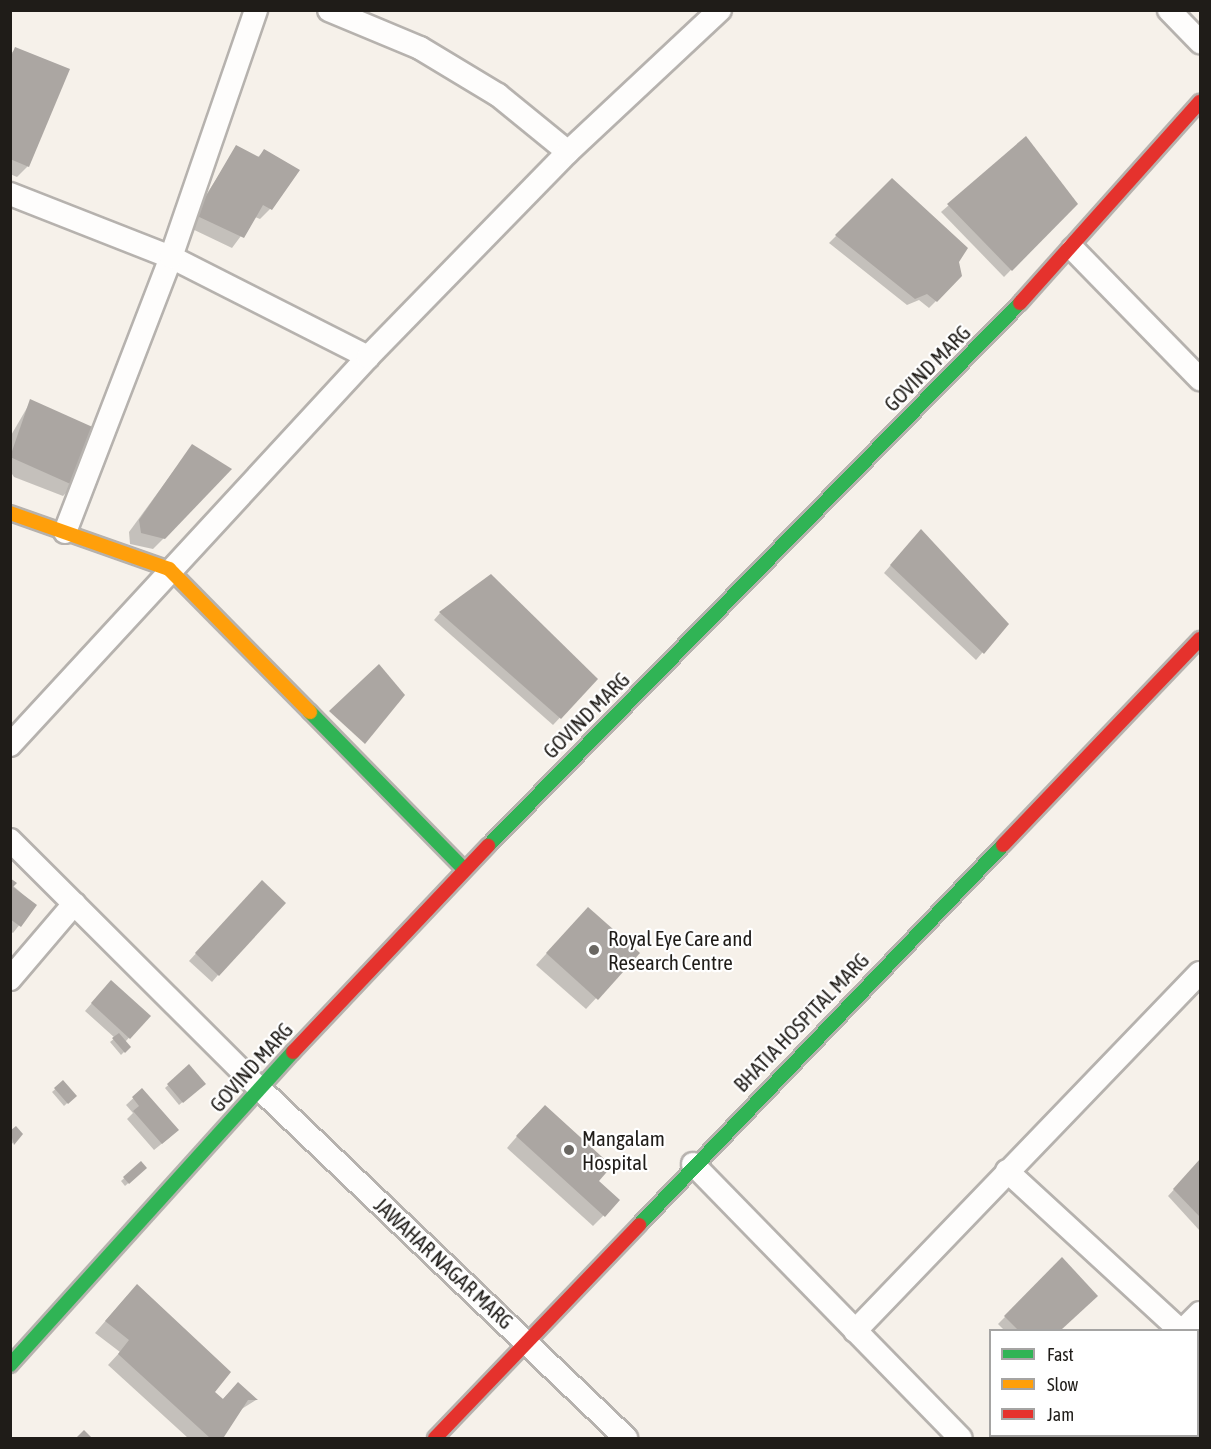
<!DOCTYPE html>
<style>
body{margin:0}
#map{position:relative;width:1211px;height:1449px;overflow:hidden;background:#f6f1ea;font-family:"Asap Condensed",sans-serif}
div>[style]{position:absolute}
.shadow>*{inset:0;background:#0003}
.building>*{inset:0;background:#aba6a2}
.roads{filter:drop-shadow(2px 0 #b6b2ae) drop-shadow(-2px 0 #b6b2ae) drop-shadow(0 2px #b6b2ae) drop-shadow(0 -2px #b6b2ae)}
.street>*{height:22px;margin:-11px;padding:0 11px;transform-origin:11px;border-radius:11px;background:#fefdfc}
.fast>*{height:14px;margin:-7px;padding:0 7px;transform-origin:7px;border-radius:7px;background:#30b455}
.slow>*{height:14px;margin:-7px;padding:0 7px;transform-origin:7px;border-radius:7px;background:#ff9f0a}
.jam>*{height:14px;margin:-7px;padding:0 7px;transform-origin:7px;border-radius:7px;background:#e5322d}
.dots>*{width:16px;height:16px;translate:-50% -50%;box-sizing:border-box;border:3px solid #fff;border-radius:50%}
span{translate:-50% -50%;white-space:nowrap;text-align:center;line-height:1.15;-webkit-text-stroke:4.5px #fff;paint-order:stroke}
.street-label{font-size:21px;color:#1f1c18}
.poi-label{font-size:21px;color:#1f1c18}
.left{translate:0 -50%;text-align:left}
.frame{position:absolute;inset:0;border:12px solid #1f1c18;pointer-events:none}
.legend{position:absolute;left:989px;top:1329px;width:210px;height:108px;box-sizing:border-box;background:#fff;border:2px solid #a5a4a3;margin:0;padding:8px 10px;list-style:none;font-size:18px;color:#1f1c18}
.legend li{display:flex;align-items:center;gap:12px;height:30px}
.legend b{width:30px;border:2px solid #a5a4a3}
</style>
<div id="map">
<div class="shadow">
<div style="clip-path:polygon(16px 49px,28px 166px,17px 177px,10px 174px,10px 54px)"></div>
<div style="clip-path:polygon(1025px 138px,1076px 204px,1004px 277px,941px 212px)"></div>
<div style="clip-path:polygon(237px 147px,257px 158px,264px 151px,270px 209px,260px 219px,255px 217px,232px 248px,186px 226px)"></div>
<div style="clip-path:polygon(892px 180px,961px 276px,929px 308px,919px 300px,907px 305px,829px 243px)"></div>
<div style="clip-path:polygon(31px 401px,74px 485px,63px 496px,14px 477px,10px 471px,10px 437px)"></div>
<div style="clip-path:polygon(192px 446px,164px 538px,153px 549px,130px 544px,129px 532px)"></div>
<div style="clip-path:polygon(914px 538px,1007px 624px,976px 660px,884px 573px)"></div>
<div style="clip-path:polygon(440px 613px,596px 679px,553px 725px,434px 620px)"></div>
<div style="clip-path:polygon(10px 883px,35px 905px,13px 933px,10px 931px)"></div>
<div style="clip-path:polygon(255px 889px,218px 975px,212px 982px,189px 961px)"></div>
<div style="clip-path:polygon(578px 919px,638px 953px,586px 1009px,536px 965px)"></div>
<div style="clip-path:polygon(104px 989px,149px 1016px,125px 1042px,129px 1047px,121px 1055px,110px 1042px,115px 1038px,85px 1011px)"></div>
<div style="clip-path:polygon(189px 1067px,204px 1084px,179px 1105px,165px 1088px)"></div>
<div style="clip-path:polygon(62px 1083px,75px 1096px,64px 1106px,52px 1092px)"></div>
<div style="clip-path:polygon(142px 1090px,170px 1137px,154px 1150px,127px 1119px,133px 1113px,126px 1105px)"></div>
<div style="clip-path:polygon(534px 1117px,618px 1201px,593px 1226px,507px 1148px)"></div>
<div style="clip-path:polygon(16px 1128px,21px 1134px,10px 1146px,10px 1133px)"></div>
<div style="clip-path:polygon(1200px 1161px,1200px 1231px,1168px 1196px)"></div>
<div style="clip-path:polygon(141px 1163px,145px 1168px,125px 1186px,121px 1181px)"></div>
<div style="clip-path:polygon(1062px 1259px,1096px 1296px,1060px 1330px,1004px 1330px,998px 1324px)"></div>
<div style="clip-path:polygon(127px 1296px,222px 1400px,238px 1384px,256px 1400px,240px 1410px,220px 1438px,188px 1438px,108px 1365px,120px 1352px,95px 1333px)"></div>
<div style="clip-path:polygon(1198px 1385px,1200px 1389px,1198px 1427px)"></div>
<div style="clip-path:polygon(1136px 1436px,1189px 1436px,1186px 1438px)"></div>
</div>
<div class="building">
<div style="clip-path:polygon(15px 47px,70px 69px,29px 167px,10px 159px,10px 59px)"></div>
<div style="clip-path:polygon(1026px 136px,1078px 204px,1012px 271px,947px 204px)"></div>
<div style="clip-path:polygon(236px 145px,259px 157px,264px 149px,300px 170px,272px 210px,263px 205px,244px 238px,195px 215px)"></div>
<div style="clip-path:polygon(892px 178px,968px 248px,959px 262px,962px 276px,937px 302px,927px 294px,915px 299px,835px 235px)"></div>
<div style="clip-path:polygon(30px 399px,97px 429px,75px 486px,10px 457px)"></div>
<div style="clip-path:polygon(192px 444px,232px 469px,165px 539px,141px 533px,139px 520px)"></div>
<div style="clip-path:polygon(921px 529px,1009px 624px,984px 654px,890px 565px)"></div>
<div style="clip-path:polygon(491px 574px,598px 679px,561px 719px,439px 612px)"></div>
<div style="clip-path:polygon(379px 664px,405px 695px,365px 744px,329px 711px)"></div>
<div style="clip-path:polygon(10px 878px,17px 883px,13px 887px,37px 905px,21px 927px,10px 919px)"></div>
<div style="clip-path:polygon(262px 880px,286px 903px,219px 976px,195px 953px)"></div>
<div style="clip-path:polygon(588px 907px,640px 953px,598px 1000px,546px 953px)"></div>
<div style="clip-path:polygon(111px 980px,151px 1016px,130px 1039px,91px 1003px)"></div>
<div style="clip-path:polygon(119px 1033px,131px 1047px,125px 1053px,112px 1038px)"></div>
<div style="clip-path:polygon(189px 1064px,206px 1084px,183px 1103px,167px 1084px)"></div>
<div style="clip-path:polygon(63px 1080px,77px 1096px,68px 1104px,54px 1088px)"></div>
<div style="clip-path:polygon(142px 1088px,179px 1130px,162px 1144px,133px 1111px,139px 1106px,132px 1097px)"></div>
<div style="clip-path:polygon(545px 1105px,612px 1166px,599px 1181px,620px 1200px,605px 1217px,516px 1136px)"></div>
<div style="clip-path:polygon(16px 1126px,23px 1134px,14px 1145px,10px 1131px)"></div>
<div style="clip-path:polygon(1200px 1159px,1200px 1217px,1173px 1189px)"></div>
<div style="clip-path:polygon(141px 1161px,147px 1168px,129px 1184px,123px 1177px)"></div>
<div style="clip-path:polygon(1062px 1257px,1098px 1296px,1061px 1330px,1018px 1330px,1004px 1316px)"></div>
<div style="clip-path:polygon(137px 1284px,231px 1372px,215px 1392px,223px 1399px,238px 1382px,258px 1400px,248px 1400px,224px 1437px,210px 1438px,118px 1354px,129px 1340px,105px 1321px)"></div>
<div style="clip-path:polygon(1198px 1382px,1200px 1386px,1198px 1429px)"></div>
<div style="clip-path:polygon(84px 1430px,92px 1438px,76px 1438px)"></div>
<div style="clip-path:polygon(1148px 1436px,1191px 1436px,1188px 1438px)"></div>
</div>
<div class="roads">
<div class="street">
<div style="left:329px;top:10px;width:99px;rotate:22.7deg"></div>
<div style="left:420px;top:48px;width:91px;rotate:31.1deg"></div>
<div style="left:498px;top:95px;width:90px;rotate:39.2deg"></div>
<div style="left:1169px;top:10px;width:45px;rotate:45.9deg"></div>
<div style="left:10px;top:194px;width:173px;rotate:21.4deg"></div>
<div style="left:171px;top:257px;width:221px;rotate:26.9deg"></div>
<div style="left:1073px;top:249px;width:182px;rotate:45.7deg"></div>
<div style="left:65px;top:532px;width:295px;rotate:-68.9deg"></div>
<div style="left:171px;top:257px;width:261px;rotate:-71deg"></div>
<div style="left:10px;top:745px;width:528px;rotate:-47.3deg"></div>
<div style="left:368px;top:357px;width:286px;rotate:-45.7deg"></div>
<div style="left:568px;top:152px;width:208px;rotate:-43.1deg"></div>
<div style="left:10px;top:840px;width:353px;rotate:44.9deg"></div>
<div style="left:260px;top:1089px;width:506px;rotate:43.64deg"></div>
<div style="left:10px;top:979px;width:99px;rotate:-49.5deg"></div>
<div style="left:693px;top:1164px;width:383px;rotate:45.7deg"></div>
<div style="left:1007px;top:1171px;width:235px;rotate:42.6deg"></div>
<div style="left:1183px;top:1330px;width:24px;rotate:-45deg"></div>
<div style="left:855px;top:1331px;width:497px;rotate:-46.1deg"></div>
<div style="left:1198px;top:1348px;width:4px;rotate:56deg"></div>
</div>
<div class="fast">
<div style="left:310px;top:712px;width:220px;rotate:45.6deg"></div>
<div style="left:488px;top:846px;width:760px;rotate:-45.59deg"></div>
<div style="left:639px;top:1225px;width:526px;rotate:-46.23deg"></div>
<div style="left:10px;top:1365px;width:422px;rotate:-47.9deg"></div>
</div>
<div class="slow">
<div style="left:10px;top:513px;width:169px;rotate:19.4deg"></div>
<div style="left:169px;top:569px;width:201px;rotate:45.4deg"></div>
</div>
<div class="jam">
<div style="left:1020px;top:303px;width:270px;rotate:-48.2deg"></div>
<div style="left:1003px;top:845px;width:285px;rotate:-46.3deg"></div>
<div style="left:293px;top:1052px;width:284px;rotate:-46.6deg"></div>
<div style="left:435px;top:1438px;width:295px;rotate:-46.2deg"></div>
</div>
</div>
<div class="dots">
<div style="left:594px;top:950px;background:#6a6762"></div>
<div style="left:569px;top:1150px;background:#6a6762"></div>
</div>
<div class="street-label">
<span style="left:927px;top:368px;rotate:-45deg">GOVIND MARG</span>
<span style="left:586px;top:715px;rotate:-45deg">GOVIND MARG</span>
<span style="left:801px;top:1022px;rotate:-46deg">BHATIA HOSPITAL MARG</span>
<span style="left:251px;top:1067px;rotate:-48deg">GOVIND MARG</span>
<span style="left:444px;top:1263px;rotate:43deg">JAWAHAR NAGAR MARG</span>
</div>
<div class="poi-label">
<span class="left" style="left:608px;top:950px">Royal Eye Care and<br>Research Centre</span>
<span class="left" style="left:582px;top:1150px">Mangalam<br>Hospital</span>
</div>
<div class="frame"></div>
<ul class="legend">
<li><b style="height:8px;background:#30b455"></b>Fast</li>
<li><b style="height:8px;background:#ff9f0a"></b>Slow</li>
<li><b style="height:8px;background:#e5322d"></b>Jam</li>
</ul>
</div>
